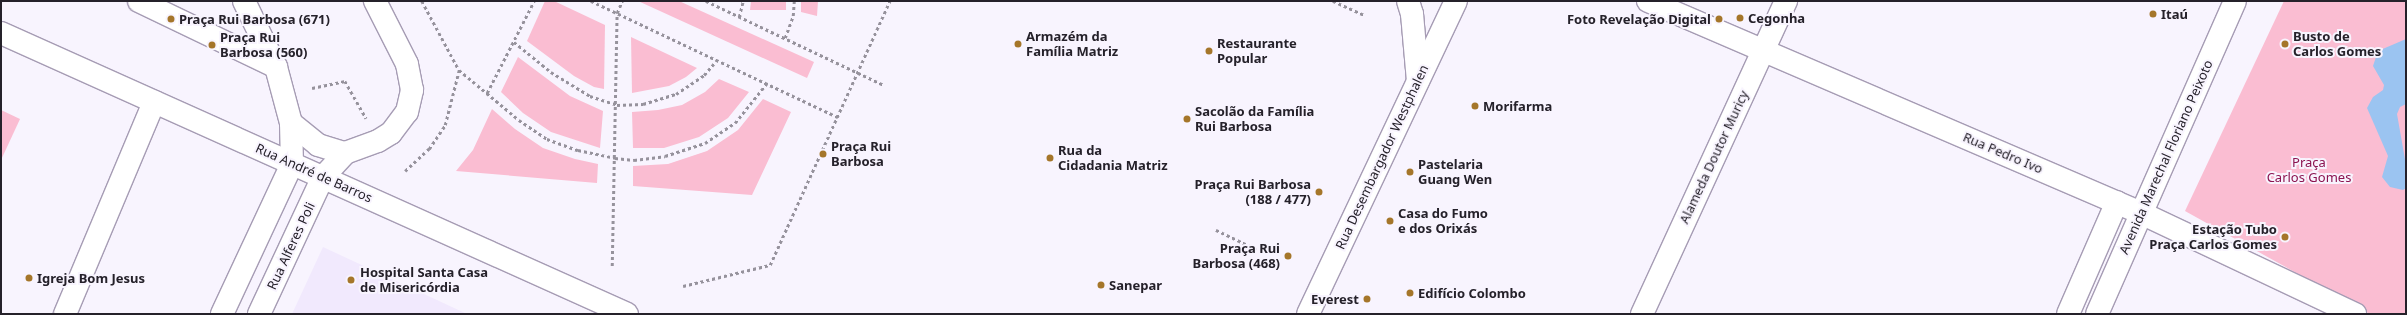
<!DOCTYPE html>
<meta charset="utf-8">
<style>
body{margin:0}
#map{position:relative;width:2407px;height:315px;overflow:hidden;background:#f8f4fe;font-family:"Noto Sans",sans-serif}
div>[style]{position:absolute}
.built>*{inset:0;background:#f1e9fd}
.green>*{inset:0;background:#fabdd2}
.water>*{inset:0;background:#9bc4f1}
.path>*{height:2.5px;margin-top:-1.25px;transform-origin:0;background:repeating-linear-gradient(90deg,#96929c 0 3px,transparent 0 6px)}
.roads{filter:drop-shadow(1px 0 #a69cb4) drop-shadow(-1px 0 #a69cb4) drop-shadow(0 1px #a69cb4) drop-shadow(0 -1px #a69cb4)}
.minor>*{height:22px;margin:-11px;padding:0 11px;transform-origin:11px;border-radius:11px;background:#fff}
.major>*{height:22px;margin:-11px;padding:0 11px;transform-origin:11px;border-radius:11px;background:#fff}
.dots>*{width:11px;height:11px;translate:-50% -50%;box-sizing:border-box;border:2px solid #f8f4fe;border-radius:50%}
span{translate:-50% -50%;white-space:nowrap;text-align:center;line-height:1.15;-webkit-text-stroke:4px #f8f4fe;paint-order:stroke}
.poi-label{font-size:13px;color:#25212a;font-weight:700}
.left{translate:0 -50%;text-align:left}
.right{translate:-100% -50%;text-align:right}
.street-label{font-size:13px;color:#25212a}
.park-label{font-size:13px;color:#8b1350}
.frame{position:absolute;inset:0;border:2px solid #25212a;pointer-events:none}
</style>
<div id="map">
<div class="built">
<div style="clip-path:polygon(323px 247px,467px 314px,292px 314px)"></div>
</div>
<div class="green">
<div style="clip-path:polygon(545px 1px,554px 1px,605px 25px,604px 89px,594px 87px,574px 76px,527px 41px)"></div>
<div style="clip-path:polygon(638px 1px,679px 1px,814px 62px,807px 78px)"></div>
<div style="clip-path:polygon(751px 1px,786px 1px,786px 10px,750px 10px)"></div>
<div style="clip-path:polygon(801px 1px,818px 1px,817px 16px,801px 12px)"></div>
<div style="clip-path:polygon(2284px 1px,2406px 1px,2406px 314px,2370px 314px,2185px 211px)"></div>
<div style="clip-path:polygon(631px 37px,697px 68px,686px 77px,669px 86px,632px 93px)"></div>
<div style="clip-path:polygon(518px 57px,570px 96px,603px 111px,600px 148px,551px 132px,523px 113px,501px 92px)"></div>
<div style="clip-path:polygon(719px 79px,749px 92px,728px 118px,699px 137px,664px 148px,633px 148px,632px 112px,658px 110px,682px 105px,705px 92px)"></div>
<div style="clip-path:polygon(763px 99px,791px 112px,752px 195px,633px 186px,633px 166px,668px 164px,707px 151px,738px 130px)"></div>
<div style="clip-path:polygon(492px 109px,515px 129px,543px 148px,575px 159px,598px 164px,597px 183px,456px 171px,473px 150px)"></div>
<div style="clip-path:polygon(1px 110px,20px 119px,1px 160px)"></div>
</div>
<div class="water">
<div style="clip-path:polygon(2406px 39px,2406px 104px,2400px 107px,2397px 114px,2406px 165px,2406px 188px,2403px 190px,2390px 187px,2382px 177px,2388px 156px,2367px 108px,2373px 97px,2383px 90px,2384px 85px,2373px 66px,2378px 51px)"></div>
</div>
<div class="path">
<div style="left:422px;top:1px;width:78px;rotate:61.8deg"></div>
<div style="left:459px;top:70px;width:78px;rotate:39.8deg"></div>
<div style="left:519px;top:120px;width:34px;rotate:34deg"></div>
<div style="left:547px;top:139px;width:33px;rotate:20deg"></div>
<div style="left:578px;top:150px;width:38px;rotate:12deg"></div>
<div style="left:615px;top:158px;width:19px;rotate:6deg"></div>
<div style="left:634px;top:160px;width:31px;rotate:-7deg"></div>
<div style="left:665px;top:156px;width:42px;rotate:-18deg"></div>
<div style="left:705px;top:143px;width:36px;rotate:-34deg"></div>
<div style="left:735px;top:123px;width:51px;rotate:-51.3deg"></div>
<div style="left:591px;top:1px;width:273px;rotate:25.2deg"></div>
<div style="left:706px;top:1px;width:197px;rotate:25.3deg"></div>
<div style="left:1333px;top:1px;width:34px;rotate:24deg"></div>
<div style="left:739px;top:17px;width:16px;rotate:-76deg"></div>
<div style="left:785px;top:38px;width:23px;rotate:-70deg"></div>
<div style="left:793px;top:16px;width:15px;rotate:-86deg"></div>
<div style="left:514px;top:42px;width:48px;rotate:39deg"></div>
<div style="left:551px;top:72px;width:46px;rotate:31.6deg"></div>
<div style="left:590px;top:96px;width:28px;rotate:18deg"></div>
<div style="left:617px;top:105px;width:26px;rotate:-2deg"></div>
<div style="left:643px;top:104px;width:34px;rotate:-17deg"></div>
<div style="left:676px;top:94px;width:34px;rotate:-34deg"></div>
<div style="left:704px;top:75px;width:20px;rotate:-49deg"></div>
<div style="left:312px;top:88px;width:34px;rotate:-12deg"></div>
<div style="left:345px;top:81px;width:43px;rotate:60.4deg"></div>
<div style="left:487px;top:93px;width:103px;rotate:-62.9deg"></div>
<div style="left:405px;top:171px;width:33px;rotate:-43deg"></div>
<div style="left:429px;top:149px;width:29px;rotate:-56deg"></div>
<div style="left:445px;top:125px;width:57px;rotate:-75.7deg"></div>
<div style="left:1216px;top:230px;width:47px;rotate:25.5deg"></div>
<div style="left:612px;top:266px;width:253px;rotate:-88.9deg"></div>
<div style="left:617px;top:13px;width:13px;rotate:-67deg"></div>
<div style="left:683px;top:286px;width:89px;rotate:-13.6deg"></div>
<div style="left:770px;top:265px;width:290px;rotate:-65.6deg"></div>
</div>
<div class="roads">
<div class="minor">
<div style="left:139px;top:1px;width:152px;rotate:25.7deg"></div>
<div style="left:1408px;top:1px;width:14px;rotate:73deg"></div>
<div style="left:1412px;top:14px;width:67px;rotate:84.9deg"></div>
<div style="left:1648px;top:1px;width:537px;rotate:23.27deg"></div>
<div style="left:2141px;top:213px;width:237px;rotate:25.3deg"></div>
<div style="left:291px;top:123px;width:35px;rotate:39deg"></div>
<div style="left:318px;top:145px;width:28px;rotate:17deg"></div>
<div style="left:65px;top:314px;width:230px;rotate:-67.2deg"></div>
<div style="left:222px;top:314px;width:166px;rotate:-65deg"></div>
<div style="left:292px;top:164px;width:41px;rotate:-91.4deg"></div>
<div style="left:291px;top:123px;width:58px;rotate:-105deg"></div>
<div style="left:276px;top:67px;width:73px;rotate:-115.9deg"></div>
<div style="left:259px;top:314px;width:151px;rotate:-65deg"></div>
<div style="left:323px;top:177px;width:33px;rotate:-47deg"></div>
<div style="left:345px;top:153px;width:35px;rotate:-20deg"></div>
<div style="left:378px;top:141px;width:15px;rotate:-32deg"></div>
<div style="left:391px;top:133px;width:26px;rotate:-53deg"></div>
<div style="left:407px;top:112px;width:23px;rotate:-77deg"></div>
<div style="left:412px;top:90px;width:26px;rotate:-101deg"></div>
<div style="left:407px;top:64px;width:71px;rotate:-116.9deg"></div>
<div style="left:1308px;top:314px;width:346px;rotate:-64.7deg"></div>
<div style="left:1642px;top:314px;width:345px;rotate:-65.3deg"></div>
<div style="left:2068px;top:314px;width:122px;rotate:-66.4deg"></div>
<div style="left:2097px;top:314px;width:342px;rotate:-66.2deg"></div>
</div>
<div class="major">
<div style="left:1px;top:33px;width:686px;rotate:24.17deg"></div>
</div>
</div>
<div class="dots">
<div style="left:2153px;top:14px;background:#a5762a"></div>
<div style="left:1740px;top:18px;background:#a5762a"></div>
<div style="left:171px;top:19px;background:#a5762a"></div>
<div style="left:1719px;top:19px;background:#a5762a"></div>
<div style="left:1018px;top:44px;background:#a5762a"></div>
<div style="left:2285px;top:44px;background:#a5762a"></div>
<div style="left:212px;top:45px;background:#a5762a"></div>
<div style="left:1209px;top:51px;background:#a5762a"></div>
<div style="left:1475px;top:106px;background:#a5762a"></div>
<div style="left:1187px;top:119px;background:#a5762a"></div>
<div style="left:823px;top:154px;background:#a5762a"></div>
<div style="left:1050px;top:158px;background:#a5762a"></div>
<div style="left:1410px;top:172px;background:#a5762a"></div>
<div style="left:1319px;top:192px;background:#a5762a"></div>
<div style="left:1390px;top:221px;background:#a5762a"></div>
<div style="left:2285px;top:237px;background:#a5762a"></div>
<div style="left:1288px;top:256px;background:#a5762a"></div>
<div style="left:29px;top:278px;background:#a5762a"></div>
<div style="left:351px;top:280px;background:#a5762a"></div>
<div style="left:1101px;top:285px;background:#a5762a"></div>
<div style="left:1410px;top:293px;background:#a5762a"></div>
<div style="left:1367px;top:299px;background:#a5762a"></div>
</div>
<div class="poi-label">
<span class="left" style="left:2161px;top:14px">Itaú</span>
<span class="left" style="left:1748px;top:18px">Cegonha</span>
<span class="left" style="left:179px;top:19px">Praça Rui Barbosa (671)</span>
<span class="right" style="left:1711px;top:19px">Foto Revelação Digital</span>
<span class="left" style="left:1026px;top:44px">Armazém da<br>Família Matriz</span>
<span class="left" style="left:2293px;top:44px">Busto de<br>Carlos Gomes</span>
<span class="left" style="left:220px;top:45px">Praça Rui<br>Barbosa (560)</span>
<span class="left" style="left:1217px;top:51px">Restaurante<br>Popular</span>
<span class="left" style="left:1483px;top:106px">Morifarma</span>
<span class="left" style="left:1195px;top:119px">Sacolão da Família<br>Rui Barbosa</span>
<span class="left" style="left:831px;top:154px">Praça Rui<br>Barbosa</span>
<span class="left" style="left:1058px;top:158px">Rua da<br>Cidadania Matriz</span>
<span class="left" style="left:1418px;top:172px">Pastelaria<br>Guang Wen</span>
<span class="right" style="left:1311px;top:192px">Praça Rui Barbosa<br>(188 / 477)</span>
<span class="left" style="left:1398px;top:221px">Casa do Fumo<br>e dos Orixás</span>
<span class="right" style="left:2277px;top:237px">Estação Tubo<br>Praça Carlos Gomes</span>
<span class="right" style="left:1280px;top:256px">Praça Rui<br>Barbosa (468)</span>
<span class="left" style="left:360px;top:280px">Hospital Santa Casa<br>de Misericórdia</span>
<span class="left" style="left:37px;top:278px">Igreja Bom Jesus</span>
<span class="left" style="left:1109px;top:285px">Sanepar</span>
<span class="left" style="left:1418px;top:293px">Edifício Colombo</span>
<span class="right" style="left:1359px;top:299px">Everest</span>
</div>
<div class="street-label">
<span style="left:2003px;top:153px;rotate:23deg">Rua Pedro Ivo</span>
<span style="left:1382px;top:157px;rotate:-65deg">Rua Desembargador Westphalen</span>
<span style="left:1714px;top:157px;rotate:-65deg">Alameda Doutor Muricy</span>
<span style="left:2166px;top:157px;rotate:-66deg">Avenida Marechal Floriano Peixoto</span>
<span style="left:314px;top:173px;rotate:24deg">Rua André de Barros</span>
<span style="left:291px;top:246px;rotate:-65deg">Rua Alferes Poli</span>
</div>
<div class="park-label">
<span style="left:2309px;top:170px">Praça<br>Carlos Gomes</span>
</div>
<div class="frame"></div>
</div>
